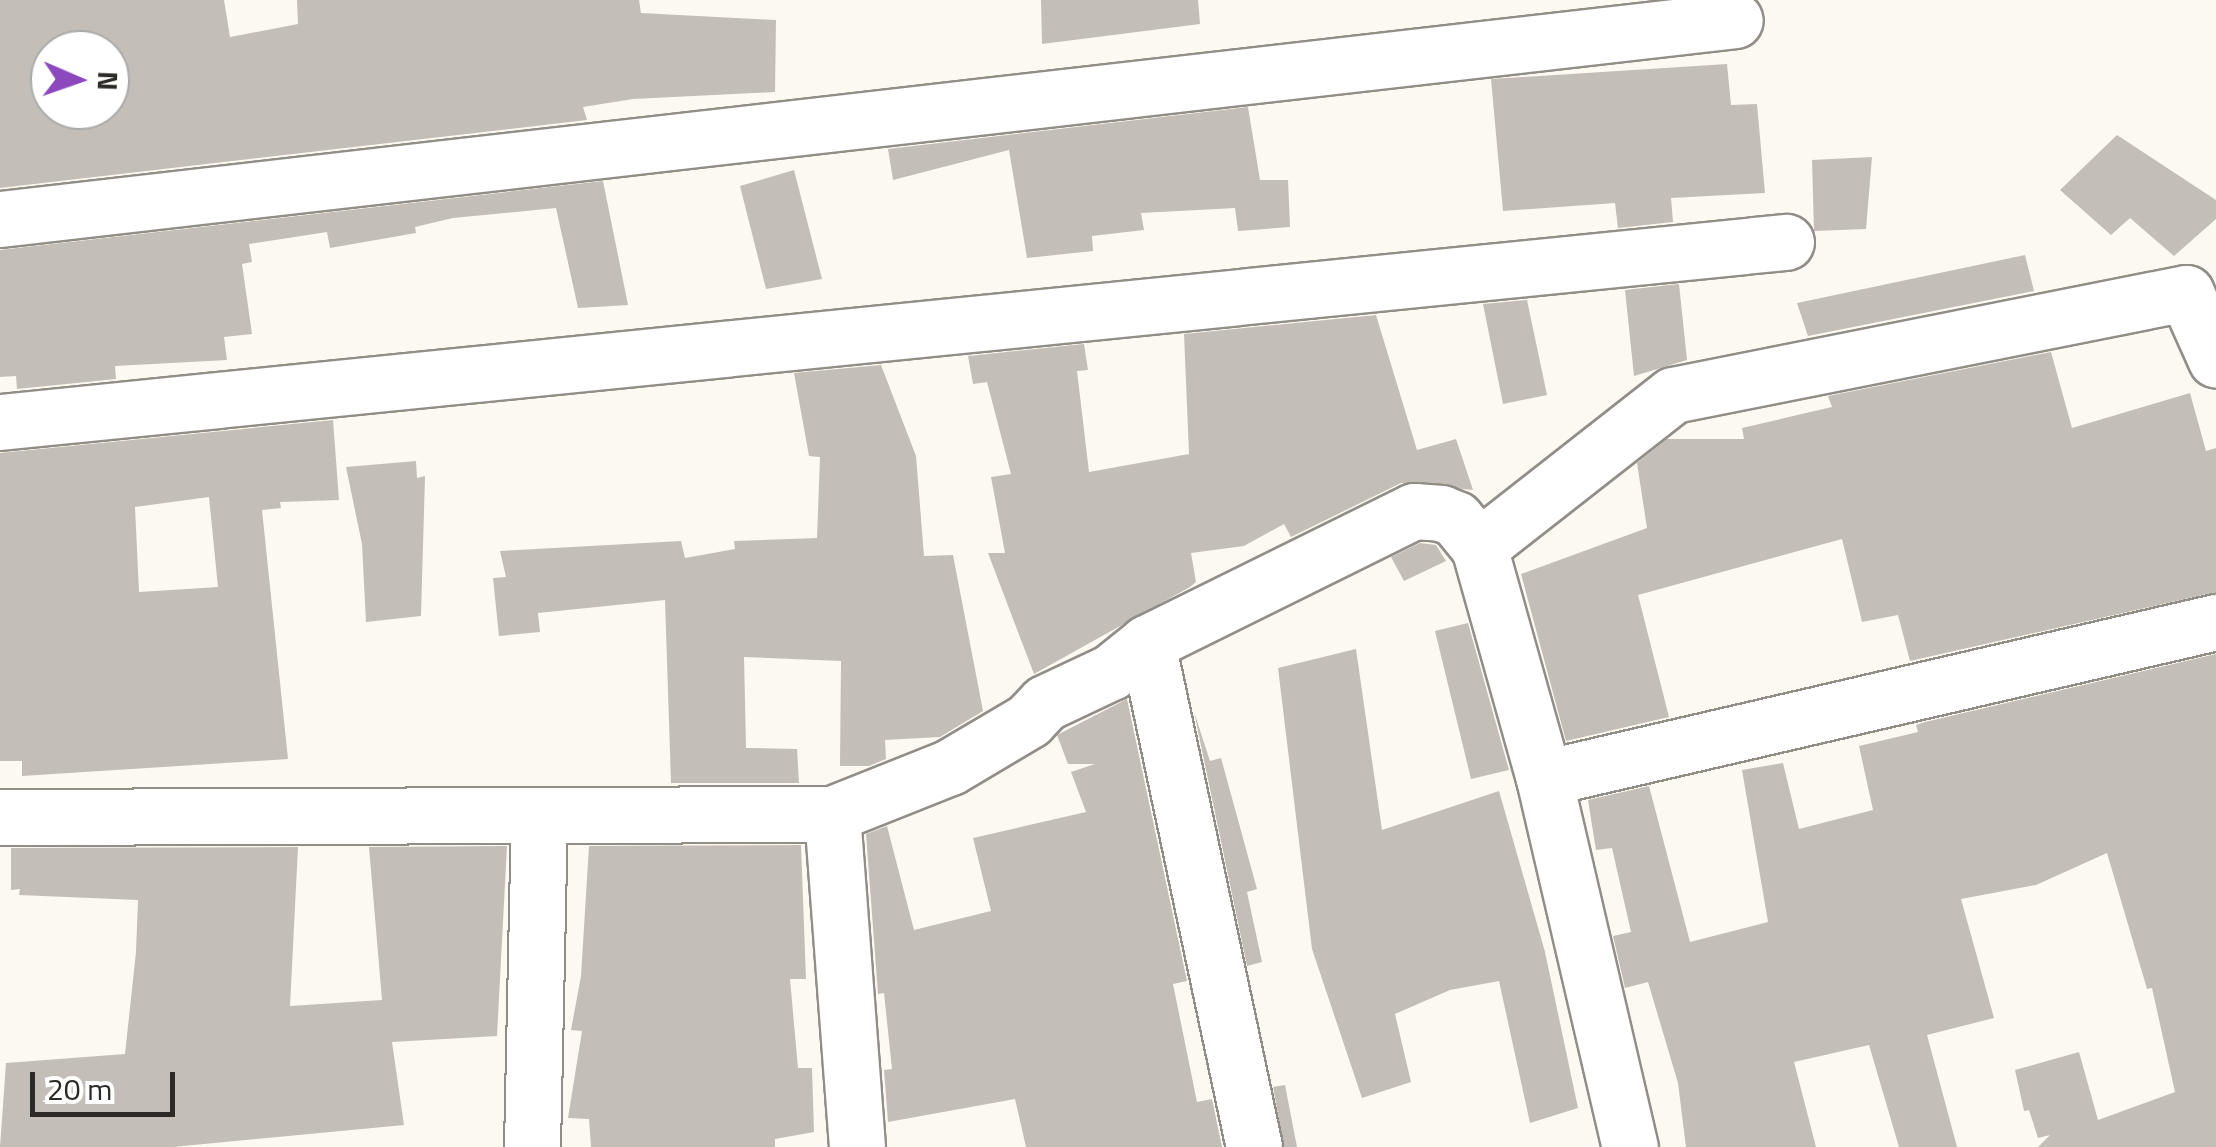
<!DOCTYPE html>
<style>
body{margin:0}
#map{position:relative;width:2216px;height:1147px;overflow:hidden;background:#fcf9f2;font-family:"Titillium Web",sans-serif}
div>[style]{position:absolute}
.building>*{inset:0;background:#c3beb8}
.roads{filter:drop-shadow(2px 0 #918e88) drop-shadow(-2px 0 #918e88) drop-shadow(0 2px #918e88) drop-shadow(0 -2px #918e88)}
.minor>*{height:55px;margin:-27.5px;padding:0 27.5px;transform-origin:27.5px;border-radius:27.5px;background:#fff}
span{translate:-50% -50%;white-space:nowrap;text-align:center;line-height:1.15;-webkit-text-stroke:9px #fff;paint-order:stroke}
.north{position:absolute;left:30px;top:30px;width:100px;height:100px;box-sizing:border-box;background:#fff;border:2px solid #aaaaa9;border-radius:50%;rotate:92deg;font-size:28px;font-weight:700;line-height:40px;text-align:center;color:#2b2a27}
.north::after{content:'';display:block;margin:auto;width:35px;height:45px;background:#8b49bd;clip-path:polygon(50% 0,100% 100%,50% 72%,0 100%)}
.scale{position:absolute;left:30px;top:1072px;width:145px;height:45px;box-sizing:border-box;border:5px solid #2b2a27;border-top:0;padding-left:12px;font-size:30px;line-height:35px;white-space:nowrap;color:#2b2a27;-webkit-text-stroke:8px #fff;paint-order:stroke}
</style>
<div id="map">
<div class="building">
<div style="clip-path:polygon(evenodd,0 0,224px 0,230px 37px,298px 24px,297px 0,639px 0,641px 13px,776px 20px,775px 92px,633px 99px,583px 107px,587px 120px,0 188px,0 0,50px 50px,110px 50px,110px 110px,50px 110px,50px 50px)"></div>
<div style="clip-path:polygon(1041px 0,1198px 0,1200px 24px,1042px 44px)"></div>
<div style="clip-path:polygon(1727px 64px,1731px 105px,1757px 104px,1765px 193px,1671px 198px,1673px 222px,1618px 228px,1615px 203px,1503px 211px,1491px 79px)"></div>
<div style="clip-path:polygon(1248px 107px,1260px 180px,1288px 180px,1290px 227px,1238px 231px,1235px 208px,1141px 213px,1144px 230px,1092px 236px,1093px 251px,1027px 258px,1009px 150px,893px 180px,888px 149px)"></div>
<div style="clip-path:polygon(2117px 135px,2216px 200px,2216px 219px,2174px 256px,2130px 218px,2111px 235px,2060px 190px)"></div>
<div style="clip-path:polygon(1872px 157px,1866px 229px,1814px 231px,1812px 160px)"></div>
<div style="clip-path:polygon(794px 170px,822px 279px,766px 289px,740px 186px)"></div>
<div style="clip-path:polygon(603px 181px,628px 305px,578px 308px,556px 208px,453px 218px,415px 227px,416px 233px,330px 248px,327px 232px,249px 244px,252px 262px,242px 264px,252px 334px,224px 337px,227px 360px,115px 366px,116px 379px,17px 389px,16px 376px,0 377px,0 250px)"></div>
<div style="clip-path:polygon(2025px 255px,2034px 291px,1808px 336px,1797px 303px)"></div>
<div style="clip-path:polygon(1679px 284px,1687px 360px,1634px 376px,1625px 290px)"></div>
<div style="clip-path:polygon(1527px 300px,1547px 395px,1503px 404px,1483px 304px)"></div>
<div style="clip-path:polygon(1376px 315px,1417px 450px,1456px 439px,1473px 490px,1401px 483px,1291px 537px,1284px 524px,1244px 546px,1191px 553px,1196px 582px,1190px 587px,1034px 674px,988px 553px,1005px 553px,991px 477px,1011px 474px,987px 382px,973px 384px,968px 356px,1084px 344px,1088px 370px,1077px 371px,1089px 472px,1189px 454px,1184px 334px)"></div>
<div style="clip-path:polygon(2051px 352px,2072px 428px,2190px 393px,2206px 451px,2216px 448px,2216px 592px,1910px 661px,1898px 615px,1862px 622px,1842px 539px,1638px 595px,1669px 717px,1566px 741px,1521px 574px,1647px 528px,1637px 463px,1667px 439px,1744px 439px,1742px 428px,1832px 407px,1828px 396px)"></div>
<div style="clip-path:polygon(881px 365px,916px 456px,924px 556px,953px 555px,983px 711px,940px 737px,885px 740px,886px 759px,869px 766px,840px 766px,841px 661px,744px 657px,746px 748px,797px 749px,799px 783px,671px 783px,665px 600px,538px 613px,540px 632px,499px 636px,493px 578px,506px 577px,500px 551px,681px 541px,685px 558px,735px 549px,734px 541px,817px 538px,820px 457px,809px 456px,794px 373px)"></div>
<div style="clip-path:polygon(evenodd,333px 420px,339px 500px,280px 502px,281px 508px,262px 510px,288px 759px,22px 776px,22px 761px,0 761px,0 453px,333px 420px,209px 497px,218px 587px,139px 592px,135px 507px,209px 497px)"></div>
<div style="clip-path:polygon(416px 461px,417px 478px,425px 476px,421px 616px,366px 622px,362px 544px,346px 467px)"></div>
<div style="clip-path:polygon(1420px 543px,1436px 545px,1446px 561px,1404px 581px,1391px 557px)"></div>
<div style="clip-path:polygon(1468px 623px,1509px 770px,1471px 779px,1435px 631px)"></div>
<div style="clip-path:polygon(1356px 649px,1382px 830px,1499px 791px,1545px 952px,1578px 1108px,1530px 1123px,1499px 981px,1450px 990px,1395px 1014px,1411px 1082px,1362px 1098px,1312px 949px,1278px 668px)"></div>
<div style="clip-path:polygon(2216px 654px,2216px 1147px,2038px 1147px,2050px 1135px,2038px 1138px,2029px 1110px,2024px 1111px,2015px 1070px,2079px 1052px,2098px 1120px,2175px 1092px,2152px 988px,2147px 989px,2107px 853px,2036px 885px,1961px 899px,1994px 1018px,1927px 1035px,1957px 1147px,1899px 1147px,1869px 1045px,1794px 1062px,1816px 1147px,1686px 1147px,1678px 1083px,1648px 982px,1625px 988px,1613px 936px,1631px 932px,1612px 848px,1596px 850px,1588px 800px,1649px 786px,1690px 942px,1768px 922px,1742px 770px,1783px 763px,1799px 829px,1873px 810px,1859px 746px,1918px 732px,1916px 725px,1925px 722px)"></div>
<div style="clip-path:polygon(1127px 699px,1187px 981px,1173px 984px,1197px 1102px,1212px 1099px,1222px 1147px,1026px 1147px,1015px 1099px,888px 1122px,884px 1070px,892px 1069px,884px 993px,878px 994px,866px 834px,887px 826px,914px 930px,991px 911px,973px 838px,1086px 812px,1071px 772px,1095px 764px,1068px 764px,1057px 735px)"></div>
<div style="clip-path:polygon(1194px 712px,1210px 761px,1221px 758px,1257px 889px,1247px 892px,1262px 962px,1247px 966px)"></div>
<div style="clip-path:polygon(801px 845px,806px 979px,790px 979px,798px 1068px,812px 1068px,814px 1132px,775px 1139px,775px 1147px,591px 1147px,589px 1119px,568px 1118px,582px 1031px,571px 1030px,581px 976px,589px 846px)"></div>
<div style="clip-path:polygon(507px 846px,497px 1036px,392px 1042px,404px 1125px,173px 1147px,0 1147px,6px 1063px,125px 1054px,136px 952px,138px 900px,19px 895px,20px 889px,11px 890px,11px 848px,298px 847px,290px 1006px,382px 1000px,369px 847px)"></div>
<div style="clip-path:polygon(1285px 1085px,1297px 1147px,1284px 1147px,1273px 1087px)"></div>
</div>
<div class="roads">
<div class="minor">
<div style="left:0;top:219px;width:1746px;rotate:-6.54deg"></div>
<div style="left:0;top:422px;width:1795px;rotate:-5.76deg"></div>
<div style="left:1479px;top:547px;width:246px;rotate:-38.1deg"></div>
<div style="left:1673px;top:395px;width:523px;rotate:-11.25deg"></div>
<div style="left:2186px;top:293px;width:73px;rotate:65.9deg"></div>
<div style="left:1147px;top:643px;width:515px;rotate:78.01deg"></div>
<div style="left:1544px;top:778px;width:690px;rotate:-13.07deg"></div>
<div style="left:832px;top:814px;width:334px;rotate:85.7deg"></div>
<div style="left:0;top:817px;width:832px;rotate:-0.21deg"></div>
<div style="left:832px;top:814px;width:127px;rotate:-21.7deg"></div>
<div style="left:950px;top:767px;width:92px;rotate:-30.7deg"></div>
<div style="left:1029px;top:720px;width:23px;rotate:-47deg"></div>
<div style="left:1045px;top:703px;width:73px;rotate:-25.2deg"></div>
<div style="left:1111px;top:672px;width:46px;rotate:-38.9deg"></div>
<div style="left:1147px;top:643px;width:298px;rotate:-26.3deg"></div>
<div style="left:1414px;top:511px;width:27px;rotate:4deg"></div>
<div style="left:1441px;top:513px;width:16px;rotate:22deg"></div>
<div style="left:1456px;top:519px;width:36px;rotate:51deg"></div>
<div style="left:1479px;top:547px;width:240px;rotate:74.3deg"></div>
<div style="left:1544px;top:778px;width:379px;rotate:76.9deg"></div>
<div style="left:532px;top:1147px;width:332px;rotate:-88.8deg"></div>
</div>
</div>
<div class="north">N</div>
<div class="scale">20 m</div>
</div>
